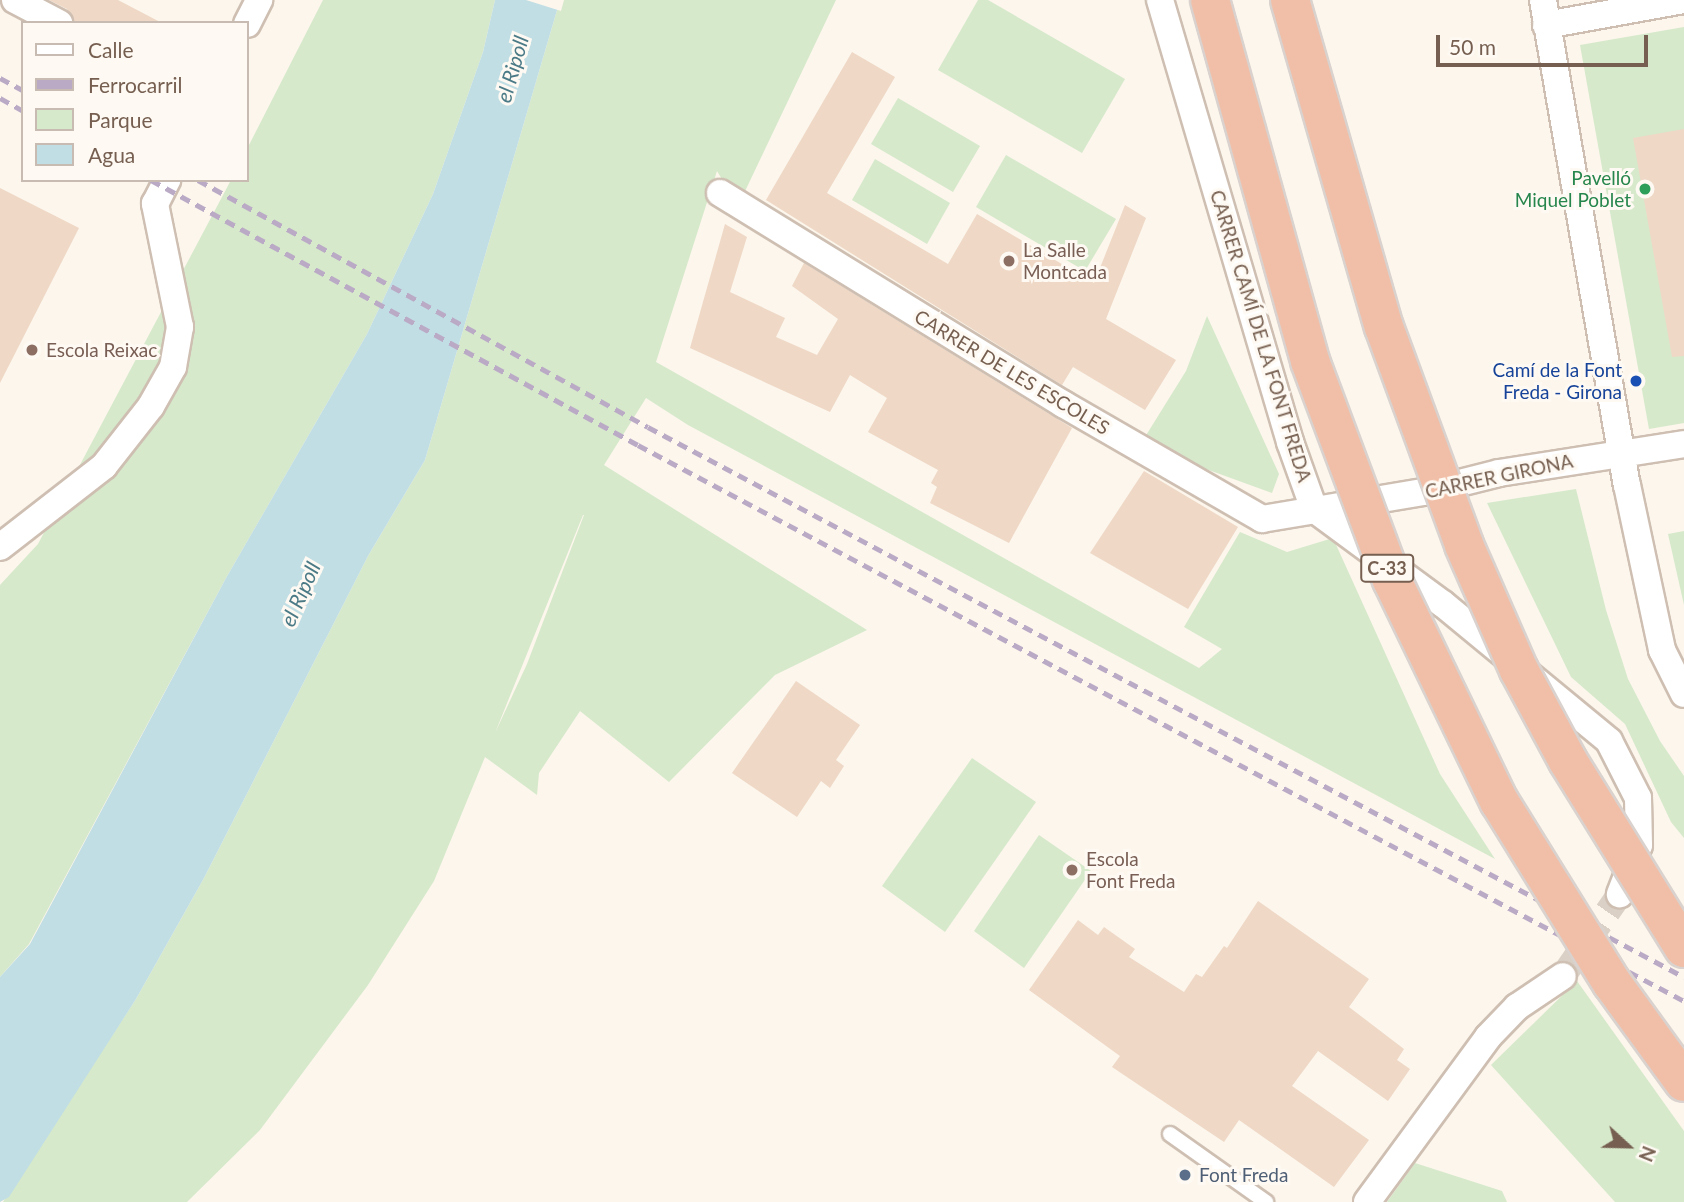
<!DOCTYPE html>
<meta charset="utf-8">
<style>
body{margin:0}
#map{position:relative;width:1684px;height:1202px;overflow:hidden;background:#fcf6ec;font-family:Lato,sans-serif}
div>[style]{position:absolute}
.green>*{inset:0;background:#d6e9cb}
.water>*{inset:0;background:#c1dee5}
.pier>*{inset:0;background:#fcf6ec}
.building>*{inset:0;background:#efd8c6}
.street-tunnel>*{height:26px;margin-top:-13px;transform-origin:0;background:repeating-linear-gradient(90deg,#dad0c5 0 26px,transparent 0 39px)}
.roads{filter:drop-shadow(2px 0 #cebfb2) drop-shadow(-2px 0 #cebfb2) drop-shadow(0 2px #cebfb2) drop-shadow(0 -2px #cebfb2)}
.lane>*{height:14px;margin:-7px;padding:0 7px;transform-origin:7px;border-radius:7px;background:#fff}
.street>*{height:26px;margin:-13px;padding:0 13px;transform-origin:13px;border-radius:13px;background:#fff}
.rail>*{height:5px;margin-top:-2.5px;transform-origin:0;background:repeating-linear-gradient(90deg,#baaac6 0 10px,transparent 0 17px)}
.bridges{filter:drop-shadow(2px 0 #d9d2ce) drop-shadow(-2px 0 #d9d2ce) drop-shadow(0 2px #d9d2ce) drop-shadow(0 -2px #d9d2ce)}
.highway-bridge>*{height:38px;margin:-19px;padding:0 19px;transform-origin:19px;border-radius:19px;background:#f1bfa8}
.dots>*{width:19px;height:19px;translate:-50% -50%;box-sizing:border-box;border:4px solid #fefaf3;border-radius:50%}
span{translate:-50% -50%;white-space:nowrap;text-align:center;line-height:1.15;-webkit-text-stroke:6px #fefaf3;paint-order:stroke}
.shield-label span{padding:2px 5px;background:#fefaf3;border:2px solid;border-radius:5px;-webkit-text-stroke-width:0}
.shield-label{font-size:18px;color:#765f50;font-weight:700}
.leisure-label{font-size:19px;color:#27864d}
.right{translate:-100% -50%;text-align:right}
.education-label{font-size:19px;color:#785e54}
.left{translate:0 -50%;text-align:left}
.street-label{font-size:19px;color:#765f50}
.transit-label{font-size:19px;color:#164399}
.service-label{font-size:19px;color:#4e5e75}
.water-label{font-size:21px;color:#4b7a87;font-style:italic}
.legend{position:absolute;left:21px;top:21px;width:228px;height:161px;box-sizing:border-box;background:#fefaf3;border:2px solid #c8bcb2;margin:0;padding:9px 12px;list-style:none;font-size:21px;color:#765f50}
.legend li{display:flex;align-items:center;gap:14px;height:35px}
.legend b{width:35px;border:2px solid #c8bcb2}
.north{position:absolute;left:1593px;top:1111px;width:70px;height:70px;-webkit-text-stroke:5px #fefaf3;paint-order:stroke;rotate:112deg;font-size:19px;font-weight:700;line-height:28px;text-align:center;color:#765f50}
.north::after{content:'';display:block;margin:auto;width:24px;height:32px;background:#765f50;clip-path:polygon(50% 0,100% 100%,50% 72%,0 100%)}
.scale{position:absolute;left:1436px;top:35px;width:212px;height:32px;box-sizing:border-box;border:4px solid #765f50;border-top:0;padding-left:9px;font-size:21px;line-height:24px;white-space:nowrap;color:#765f50;-webkit-text-stroke:5px #fefaf3;paint-order:stroke}
</style>
<div id="map">
<div class="green">
<div style="clip-path:polygon(323px 0,495px 0,483px 52px,433px 194px,367px 334px,226px 578px,29px 944px,0 977px,0 585px,38px 544px,231px 180px,247px 180px,247px 149px)"></div>
<div style="clip-path:polygon(evenodd,560px 0,836px 0,738px 206px,717px 171px,656px 362px,1199px 668px,1222px 649px,1184px 627px,1240px 532px,1287px 552px,1333px 538px,1440px 774px,1495px 859px,688px 425px,646px 398px,604px 465px,867px 630px,775px 675px,669px 782px,580px 711px,539px 773px,537px 795px,485px 757px,434px 881px,368px 985px,260px 1130px,187px 1202px,3px 1202px,136px 999px,204px 878px,368px 556px,425px 460px,560px 0,584px 515px,527px 664px,495px 733px,583px 515px,584px 515px)"></div>
<div style="clip-path:polygon(978px 0,988px 0,1125px 79px,1082px 153px,938px 70px)"></div>
<div style="clip-path:polygon(1684px 27px,1684px 423px,1649px 429px,1580px 45px)"></div>
<div style="clip-path:polygon(898px 98px,980px 146px,953px 192px,871px 144px)"></div>
<div style="clip-path:polygon(1006px 155px,1116px 219px,1085px 271px,976px 207px)"></div>
<div style="clip-path:polygon(875px 159px,950px 203px,927px 244px,852px 200px)"></div>
<div style="clip-path:polygon(1207px 316px,1279px 474px,1272px 493px,1140px 445px,1186px 371px)"></div>
<div style="clip-path:polygon(1576px 489px,1606px 610px,1628px 679px,1660px 741px,1684px 776px,1684px 838px,1671px 822px,1625px 724px,1571px 677px,1487px 503px)"></div>
<div style="clip-path:polygon(1684px 531px,1684px 605px,1668px 534px)"></div>
<div style="clip-path:polygon(972px 758px,1036px 802px,945px 932px,882px 886px)"></div>
<div style="clip-path:polygon(1039px 835px,1091px 871px,1024px 968px,974px 931px)"></div>
<div style="clip-path:polygon(1577px 981px,1684px 1131px,1684px 1202px,1615px 1202px,1491px 1065px)"></div>
<div style="clip-path:polygon(1415px 1163px,1502px 1191px,1507px 1202px,1387px 1202px)"></div>
</div>
<div class="water">
<div style="clip-path:polygon(495px 0,560px 0,425px 460px,368px 556px,204px 878px,136px 999px,9px 1197px,0 1202px,0 977px,30px 944px,226px 578px,367px 334px,433px 194px,483px 52px)"></div>
</div>
<div class="pier">
<div style="clip-path:polygon(526px 0,564px 0,561px 11px)"></div>
</div>
<div class="building">
<div style="clip-path:polygon(49px 0,118px 0,162px 23px,75px 23px,67px 9px)"></div>
<div style="clip-path:polygon(852px 52px,895px 77px,827px 193px,948px 264px,977px 214px,1094px 283px,1125px 205px,1146px 218px,1106px 319px,1176px 360px,1145px 410px,1073px 367px,1062px 385px,766px 200px)"></div>
<div style="clip-path:polygon(1684px 129px,1684px 356px,1672px 357px,1633px 138px)"></div>
<div style="clip-path:polygon(0 188px,79px 228px,0 383px)"></div>
<div style="clip-path:polygon(725px 224px,747px 237px,730px 292px,785px 318px,776px 337px,817px 355px,838px 319px,792px 286px,804px 263px,1072px 428px,1009px 543px,930px 503px,937px 487px,931px 483px,938px 470px,868px 432px,887px 398px,850px 375px,830px 412px,690px 348px)"></div>
<div style="clip-path:polygon(1144px 471px,1238px 527px,1188px 609px,1090px 553px)"></div>
<div style="clip-path:polygon(796px 681px,860px 725px,836px 760px,844px 766px,830px 788px,821px 781px,797px 817px,732px 773px)"></div>
<div style="clip-path:polygon(1258px 901px,1369px 979px,1349px 1007px,1404px 1049px,1397px 1060px,1410px 1069px,1388px 1101px,1318px 1051px,1292px 1086px,1369px 1140px,1334px 1187px,1239px 1120px,1224px 1142px,1112px 1067px,1120px 1056px,1029px 990px,1078px 920px,1098px 935px,1104px 927px,1135px 949px,1129px 957px,1184px 992px,1196px 974px,1202px 977px,1224px 946px,1227px 948px)"></div>
</div>
<div class="street-tunnel">
<div style="left:1563px;top:976px;width:100px;rotate:-55.2deg"></div>
</div>
<div class="roads">
<div class="lane">
<div style="left:1170px;top:1134px;width:118px;rotate:35.3deg"></div>
</div>
<div class="street">
<div style="left:15px;top:0;width:50px;rotate:27.6deg"></div>
<div style="left:1160px;top:0;width:461px;rotate:73.6deg"></div>
<div style="left:1290px;top:442px;width:71px;rotate:70.3deg"></div>
<div style="left:1314px;top:509px;width:160px;rotate:36.4deg"></div>
<div style="left:1443px;top:604px;width:215px;rotate:39.5deg"></div>
<div style="left:1609px;top:741px;width:64px;rotate:63deg"></div>
<div style="left:1638px;top:798px;width:47px;rotate:88.8deg"></div>
<div style="left:1639px;top:845px;width:53px;rotate:111.2deg"></div>
<div style="left:1543px;top:0;width:492px;rotate:80.2deg"></div>
<div style="left:1627px;top:485px;width:169px;rotate:78deg"></div>
<div style="left:1662px;top:650px;width:49px;rotate:63.4deg"></div>
<div style="left:247px;top:24px;width:27px;rotate:-63deg"></div>
<div style="left:1546px;top:25px;width:140px;rotate:-10.3deg"></div>
<div style="left:720px;top:193px;width:403px;rotate:31.6deg"></div>
<div style="left:1063px;top:404px;width:230px;rotate:30deg"></div>
<div style="left:1262px;top:519px;width:164px;rotate:-9.5deg"></div>
<div style="left:1424px;top:492px;width:77px;rotate:-14.2deg"></div>
<div style="left:1499px;top:473px;width:187px;rotate:-8.9deg"></div>
<div style="left:0;top:547px;width:132px;rotate:-37.9deg"></div>
<div style="left:104px;top:466px;width:76px;rotate:-51.9deg"></div>
<div style="left:151px;top:406px;width:45px;rotate:-60.6deg"></div>
<div style="left:173px;top:367px;width:41px;rotate:-80.1deg"></div>
<div style="left:180px;top:327px;width:126px;rotate:-101.5deg"></div>
<div style="left:155px;top:204px;width:27px;rotate:-63deg"></div>
<div style="left:1367px;top:1202px;width:205px;rotate:-53.7deg"></div>
<div style="left:1488px;top:1037px;width:42px;rotate:-46deg"></div>
<div style="left:1517px;top:1007px;width:55px;rotate:-34deg"></div>
</div>
</div>
<div class="rail">
<div style="left:0;top:78px;width:26px;rotate:28deg"></div>
<div style="left:0;top:98px;width:26px;rotate:29deg"></div>
<div style="left:151px;top:180px;width:554px;rotate:28.55deg"></div>
<div style="left:638px;top:445px;width:1185px;rotate:27.99deg"></div>
<div style="left:198px;top:180px;width:513px;rotate:28.76deg"></div>
<div style="left:648px;top:427px;width:1173px;rotate:27.96deg"></div>
</div>
<div class="bridges">
<div class="highway-bridge">
<div style="left:1210px;top:0;width:375px;rotate:74.5deg"></div>
<div style="left:1310px;top:361px;width:234px;rotate:69.5deg"></div>
<div style="left:1392px;top:580px;width:246px;rotate:64.2deg"></div>
<div style="left:1499px;top:801px;width:214px;rotate:58.2deg"></div>
<div style="left:1612px;top:983px;width:122px;rotate:54deg"></div>
<div style="left:1290px;top:0;width:340px;rotate:74deg"></div>
<div style="left:1384px;top:327px;width:232px;rotate:69.8deg"></div>
<div style="left:1464px;top:545px;width:137px;rotate:66.3deg"></div>
<div style="left:1519px;top:670px;width:103px;rotate:61.7deg"></div>
<div style="left:1568px;top:761px;width:220px;rotate:58.2deg"></div>
</div>
</div>
<div class="dots">
<div style="left:1645px;top:189px;background:#2e9e5b"></div>
<div style="left:1009px;top:261px;background:#8d6e63"></div>
<div style="left:32px;top:350px;background:#8d6e63"></div>
<div style="left:1636px;top:381px;background:#1a4fb4"></div>
<div style="left:1072px;top:870px;background:#8d6e63"></div>
<div style="left:1185px;top:1175px;background:#5c6f8a"></div>
</div>
<div class="shield-label">
<span style="left:1387px;top:568px">C-33</span>
</div>
<div class="leisure-label">
<span class="right" style="left:1631px;top:189px">Pavelló<br>Miquel Poblet</span>
</div>
<div class="education-label">
<span class="left" style="left:1023px;top:261px">La Salle<br>Montcada</span>
<span class="left" style="left:46px;top:350px">Escola Reixac</span>
<span class="left" style="left:1086px;top:870px">Escola<br>Font Freda</span>
</div>
<div class="street-label">
<span style="left:1261px;top:336px;rotate:73deg">CARRER CAMÍ DE LA FONT FREDA</span>
<span style="left:1012px;top:372px;rotate:31deg">CARRER DE LES ESCOLES</span>
<span style="left:1499px;top:476px;rotate:-12deg">CARRER GIRONA</span>
</div>
<div class="transit-label">
<span class="right" style="left:1622px;top:381px">Camí de la Font<br>Freda - Girona</span>
</div>
<div class="service-label">
<span class="left" style="left:1199px;top:1175px">Font Freda</span>
</div>
<div class="water-label">
<span style="left:512px;top:69px;rotate:-74deg">el Ripoll</span>
<span style="left:300px;top:594px;rotate:-66deg">el Ripoll</span>
</div>
<ul class="legend">
<li><b style="height:9px;background:#fff"></b>Calle</li>
<li><b style="height:9px;background:#baaac6"></b>Ferrocarril</li>
<li><b style="height:19px;background:#d6e9cb"></b>Parque</li>
<li><b style="height:19px;background:#c1dee5"></b>Agua</li>
</ul>
<div class="north">N</div>
<div class="scale">50 m</div>
</div>
